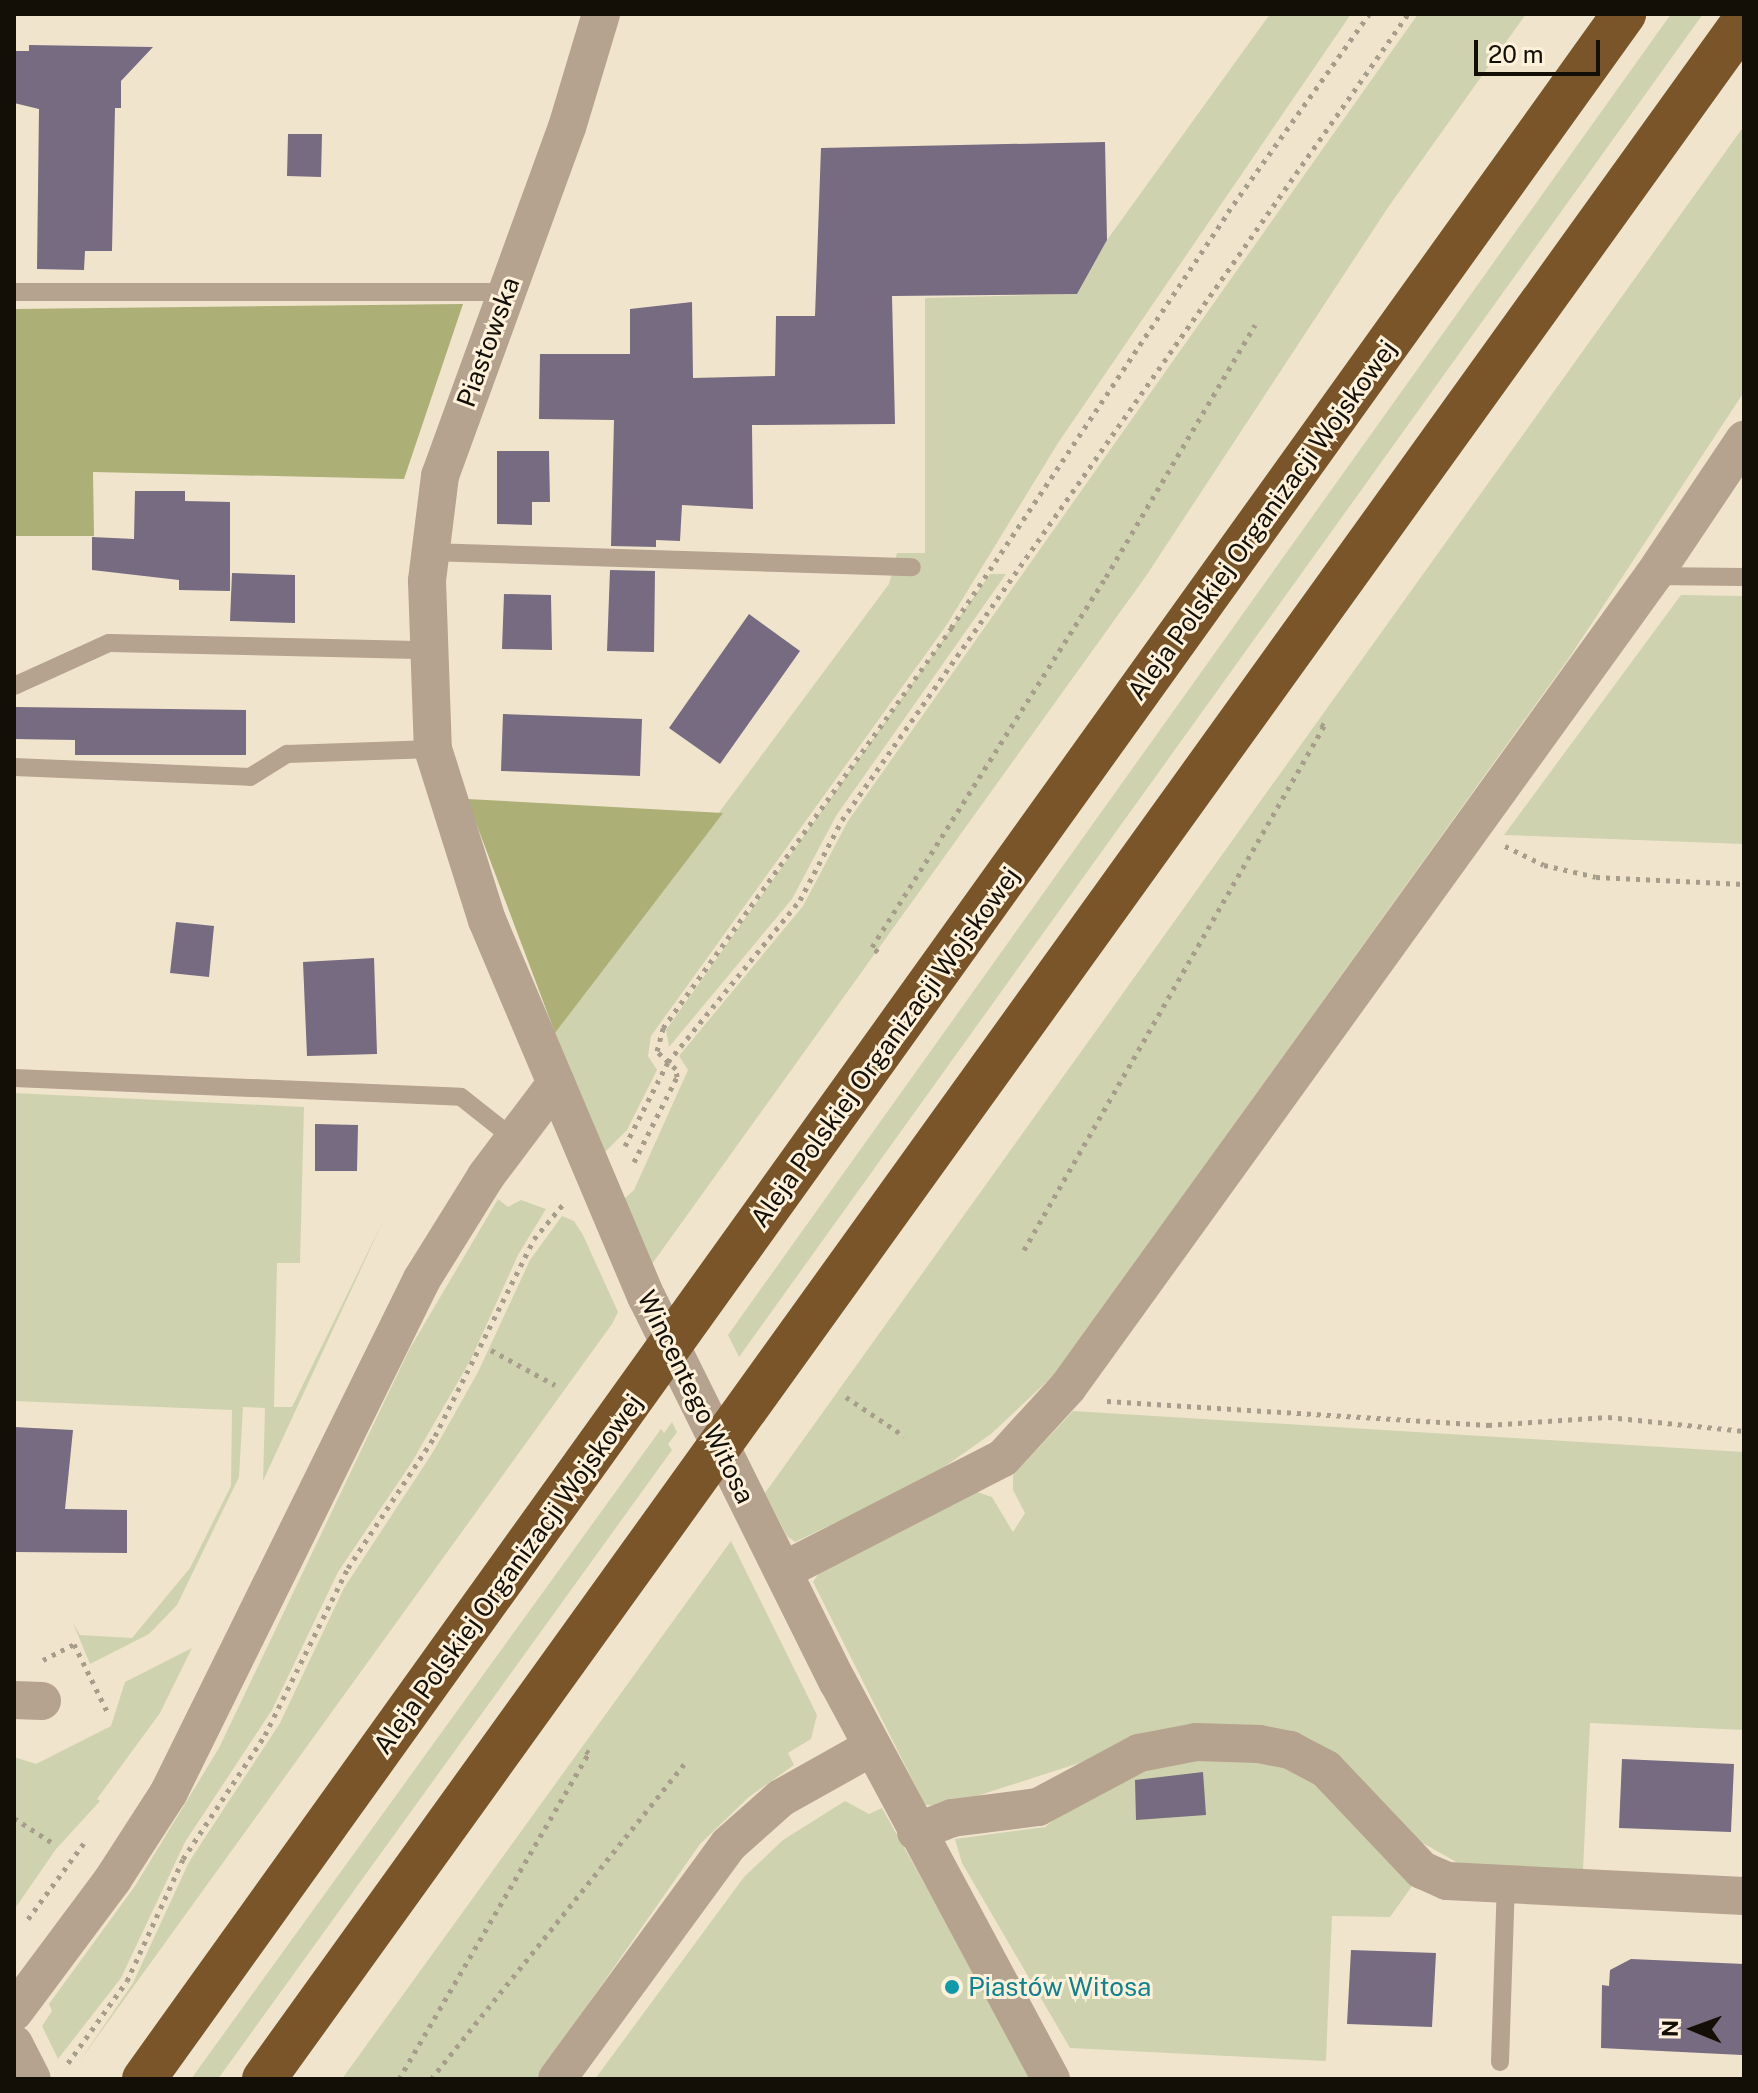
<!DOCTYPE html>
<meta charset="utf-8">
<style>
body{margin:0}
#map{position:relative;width:1758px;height:2093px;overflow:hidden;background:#f1e4cd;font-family:"Public Sans",sans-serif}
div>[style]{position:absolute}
.green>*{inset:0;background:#cfd2ae}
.forest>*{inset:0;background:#acaf76}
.building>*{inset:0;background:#766b80}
.path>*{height:5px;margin-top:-2.5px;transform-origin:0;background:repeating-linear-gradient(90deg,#a79d8b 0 4px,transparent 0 10px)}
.lane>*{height:18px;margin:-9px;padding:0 9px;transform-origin:9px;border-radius:9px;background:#b5a28f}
.street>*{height:38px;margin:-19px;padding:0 19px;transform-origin:19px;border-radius:19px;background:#b5a28f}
.highway>*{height:44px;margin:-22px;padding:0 22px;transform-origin:22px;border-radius:22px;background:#7a552a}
.dots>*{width:22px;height:22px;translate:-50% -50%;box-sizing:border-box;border:4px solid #fff1da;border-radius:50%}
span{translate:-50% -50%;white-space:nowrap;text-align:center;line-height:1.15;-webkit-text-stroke:6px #fff1da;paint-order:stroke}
.street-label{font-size:26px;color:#130f07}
.culture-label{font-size:26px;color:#0d838f}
.left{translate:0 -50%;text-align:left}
.frame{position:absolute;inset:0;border:16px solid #130f07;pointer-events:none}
.north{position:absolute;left:1654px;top:1989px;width:80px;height:80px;-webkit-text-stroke:6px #fff1da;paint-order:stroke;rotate:271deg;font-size:22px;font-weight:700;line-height:32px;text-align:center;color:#130f07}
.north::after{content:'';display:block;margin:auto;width:28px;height:36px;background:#130f07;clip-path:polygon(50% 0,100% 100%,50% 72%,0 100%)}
.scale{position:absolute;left:1474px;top:40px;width:126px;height:36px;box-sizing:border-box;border:4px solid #130f07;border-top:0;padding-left:10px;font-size:24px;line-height:28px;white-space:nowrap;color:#130f07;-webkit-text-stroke:6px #fff1da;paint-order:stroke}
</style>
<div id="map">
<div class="green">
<div style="clip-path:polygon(1270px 14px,1351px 14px,1058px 443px,946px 626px,651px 1036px,648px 1056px,657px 1070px,627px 1130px,605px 1152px,555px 1033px,889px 584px,897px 553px,925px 553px,925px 298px,1077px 294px,1107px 240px)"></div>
<div style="clip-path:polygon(1418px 14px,1526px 14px,1389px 206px,1146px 576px,652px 1264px,624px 1199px,634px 1190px,688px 1070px,679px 1056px,803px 906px,848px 821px)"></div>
<div style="clip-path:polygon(1671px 14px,1703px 14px,739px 1357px,728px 1335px)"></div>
<div style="clip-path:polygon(1744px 126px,1744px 392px,1569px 658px,1054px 1375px,991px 1434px,927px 1479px,795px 1542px,787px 1536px,765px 1493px)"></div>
<div style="clip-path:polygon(990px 574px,1006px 574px,836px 816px,792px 899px,669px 1047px,666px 1030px)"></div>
<div style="clip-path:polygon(1681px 595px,1744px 596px,1744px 844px,1504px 835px)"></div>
<div style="clip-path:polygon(14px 1093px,304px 1107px,300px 1263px,277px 1263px,274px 1407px,292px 1407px,384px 1219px,263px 1481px,265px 1408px,243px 1407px,239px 1477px,177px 1605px,149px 1634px,90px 1664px,73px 1623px,80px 1635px,132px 1638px,190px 1568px,231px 1486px,232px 1410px,14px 1401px)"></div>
<div style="clip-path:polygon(498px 1199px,508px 1207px,521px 1200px,546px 1209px,518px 1255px,471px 1359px,412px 1462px,338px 1572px,272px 1710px,185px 1842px,121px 1978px,58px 2059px,42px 2026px,52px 2011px,49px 2004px,135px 1886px,219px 1748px,409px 1350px)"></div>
<div style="clip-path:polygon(562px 1216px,574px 1221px,583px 1235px,618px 1312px,612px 1324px,79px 2062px,133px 1983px,189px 1862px,280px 1723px,344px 1588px,433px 1452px,478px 1372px,530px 1260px)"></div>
<div style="clip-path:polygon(1073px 1411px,1744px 1452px,1744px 1730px,1590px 1723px,1583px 1870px,1472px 1871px,1421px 1842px,1325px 1754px,1166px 1735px,946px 1806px,925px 1805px,813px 1582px,819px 1573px,974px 1491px,992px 1497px,1013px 1532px,1025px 1513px,1013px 1490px,1013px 1475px)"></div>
<div style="clip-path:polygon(672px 1422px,677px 1432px,668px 1444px,672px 1450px,218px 2079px,191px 2079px,661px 1429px,664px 1433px)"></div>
<div style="clip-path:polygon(731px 1541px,817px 1715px,811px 1739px,788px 1753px,794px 1765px,749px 1797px,700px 1844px,536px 2079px,342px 2079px)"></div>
<div style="clip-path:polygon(192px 1648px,160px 1713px,97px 1799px,100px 1801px,56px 1849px,14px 1910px,14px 1757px,36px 1764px,111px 1726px,125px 1682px)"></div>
<div style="clip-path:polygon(1172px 1754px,1287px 1765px,1311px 1779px,1417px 1879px,1390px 1917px,1332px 1916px,1326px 2061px,1070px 2048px,962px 1863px,955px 1839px,1045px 1827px,1086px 1793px)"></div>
<div style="clip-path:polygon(845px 1801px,869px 1814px,882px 1808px,1034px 2079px,595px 2079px,744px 1877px,783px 1840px)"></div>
</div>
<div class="forest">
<div style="clip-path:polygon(463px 304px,404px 479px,93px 472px,94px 536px,14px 536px,14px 309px)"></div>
<div style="clip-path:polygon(467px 799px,723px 813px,555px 1033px)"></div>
</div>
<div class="building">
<div style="clip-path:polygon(29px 45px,153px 47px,121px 81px,121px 108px,115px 108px,112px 251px,85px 251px,84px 270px,37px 269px,39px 109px,14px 103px,14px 51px,29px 51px)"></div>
<div style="clip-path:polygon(288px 134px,322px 134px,321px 177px,287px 176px)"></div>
<div style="clip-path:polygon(1105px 142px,1107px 240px,1077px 294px,892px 296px,895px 424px,752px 425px,753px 509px,682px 505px,680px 541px,656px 540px,656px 547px,611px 546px,614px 420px,539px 419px,540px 354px,630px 354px,630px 309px,692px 302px,693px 378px,775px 376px,776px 316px,815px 316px,821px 148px)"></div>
<div style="clip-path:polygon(497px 451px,549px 451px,550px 502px,532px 502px,532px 525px,497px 524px)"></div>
<div style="clip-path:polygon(135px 491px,185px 491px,185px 501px,230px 502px,230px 591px,179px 590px,179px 580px,92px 570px,92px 537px,134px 539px)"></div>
<div style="clip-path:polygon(610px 570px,655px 571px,654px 652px,607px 651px)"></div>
<div style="clip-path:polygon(232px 573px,295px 575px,295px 623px,230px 621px)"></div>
<div style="clip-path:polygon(504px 594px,551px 595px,552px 650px,502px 649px)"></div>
<div style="clip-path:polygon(749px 614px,800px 651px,720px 764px,669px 728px)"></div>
<div style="clip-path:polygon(16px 707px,246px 710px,246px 755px,75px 755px,75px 740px,14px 739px)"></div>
<div style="clip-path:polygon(503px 714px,642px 719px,640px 776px,501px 771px)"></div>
<div style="clip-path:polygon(176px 922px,214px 926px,209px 977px,170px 973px)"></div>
<div style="clip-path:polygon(374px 958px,377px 1054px,307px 1056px,303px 962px)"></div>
<div style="clip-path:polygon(315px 1124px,358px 1125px,357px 1171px,315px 1171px)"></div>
<div style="clip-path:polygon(14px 1427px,73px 1430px,65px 1509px,127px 1510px,127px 1553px,14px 1552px)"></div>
<div style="clip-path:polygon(1622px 1759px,1734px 1764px,1731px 1832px,1619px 1828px)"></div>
<div style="clip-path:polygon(1203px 1772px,1206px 1815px,1136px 1820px,1135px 1780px)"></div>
<div style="clip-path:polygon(1351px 1950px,1436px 1953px,1432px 2027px,1347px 2024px)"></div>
<div style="clip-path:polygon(1631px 1959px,1744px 1964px,1742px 2055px,1601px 2048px,1602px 1985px,1609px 1986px,1610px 1970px)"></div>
</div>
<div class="path">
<div style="left:1505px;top:846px;width:43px;rotate:26deg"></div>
<div style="left:1544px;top:865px;width:53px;rotate:13deg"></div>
<div style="left:1596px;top:877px;width:148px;rotate:2.7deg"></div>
<div style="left:878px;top:952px;width:8px;rotate:-140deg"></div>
<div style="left:872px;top:947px;width:438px;rotate:-57.7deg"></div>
<div style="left:1106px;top:577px;width:293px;rotate:-59.4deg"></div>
<div style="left:625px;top:1146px;width:94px;rotate:-62.9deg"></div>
<div style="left:668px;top:1062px;width:209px;rotate:-50.8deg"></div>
<div style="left:800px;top:900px;width:90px;rotate:-62.3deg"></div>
<div style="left:842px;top:820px;width:985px;rotate:-54.92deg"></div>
<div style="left:634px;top:1162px;width:95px;rotate:-63.2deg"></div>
<div style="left:677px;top:1077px;width:8px;rotate:-97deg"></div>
<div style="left:676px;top:1069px;width:26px;rotate:-137deg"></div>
<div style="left:657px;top:1051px;width:24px;rotate:-75deg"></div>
<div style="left:663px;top:1028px;width:493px;rotate:-54.2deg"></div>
<div style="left:951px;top:628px;width:500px;rotate:-56.3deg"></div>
<div style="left:1228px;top:212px;width:243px;rotate:-54.5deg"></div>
<div style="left:1024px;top:1250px;width:604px;rotate:-60.21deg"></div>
<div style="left:1324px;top:726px;width:9px;rotate:-148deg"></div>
<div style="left:491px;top:1350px;width:73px;rotate:28.7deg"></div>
<div style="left:846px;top:1397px;width:70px;rotate:33.9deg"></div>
<div style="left:1107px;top:1401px;width:382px;rotate:3.6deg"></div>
<div style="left:1488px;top:1425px;width:120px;rotate:-3.8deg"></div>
<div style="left:1608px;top:1417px;width:137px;rotate:5.9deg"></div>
<div style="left:43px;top:1660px;width:35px;rotate:-27deg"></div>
<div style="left:74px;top:1644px;width:77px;rotate:63.8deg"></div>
<div style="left:14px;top:1818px;width:44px;rotate:33deg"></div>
<div style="left:28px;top:1919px;width:94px;rotate:-53.6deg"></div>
<div style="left:68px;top:2063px;width:101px;rotate:-54.3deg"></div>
<div style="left:127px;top:1981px;width:134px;rotate:-65.3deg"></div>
<div style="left:183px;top:1859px;width:149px;rotate:-56.5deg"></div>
<div style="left:265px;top:1735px;width:186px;rotate:-63.6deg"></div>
<div style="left:348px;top:1568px;width:158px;rotate:-56.6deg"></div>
<div style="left:435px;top:1436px;width:220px;rotate:-63.3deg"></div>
<div style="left:534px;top:1239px;width:48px;rotate:-50deg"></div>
<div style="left:399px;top:2079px;width:377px;rotate:-59.8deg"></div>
<div style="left:589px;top:1753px;width:9px;rotate:-148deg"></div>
<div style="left:431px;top:2079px;width:404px;rotate:-51.2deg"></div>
</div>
<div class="lane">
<div style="left:14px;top:292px;width:492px"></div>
<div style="left:428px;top:552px;width:484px;rotate:1.8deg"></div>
<div style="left:1653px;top:576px;width:91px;rotate:0.6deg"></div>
<div style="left:14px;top:686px;width:104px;rotate:-24.4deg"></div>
<div style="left:109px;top:643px;width:319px;rotate:1.3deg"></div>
<div style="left:14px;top:767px;width:236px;rotate:2.4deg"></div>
<div style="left:250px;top:777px;width:44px;rotate:-31.9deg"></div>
<div style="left:287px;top:754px;width:146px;rotate:-2deg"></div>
<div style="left:14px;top:1078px;width:447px;rotate:2.4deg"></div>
<div style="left:461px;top:1097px;width:66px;rotate:38.3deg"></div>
<div style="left:1500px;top:2062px;width:177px;rotate:-88.1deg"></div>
</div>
<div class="street">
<div style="left:601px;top:14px;width:118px;rotate:106.7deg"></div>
<div style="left:567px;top:127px;width:371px;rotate:110deg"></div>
<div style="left:440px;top:476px;width:106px;rotate:97.1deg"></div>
<div style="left:427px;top:581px;width:168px;rotate:88deg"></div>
<div style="left:433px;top:749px;width:179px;rotate:72.5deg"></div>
<div style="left:487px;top:920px;width:410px;rotate:67.1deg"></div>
<div style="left:647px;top:1298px;width:429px;rotate:63.6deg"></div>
<div style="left:838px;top:1682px;width:451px;rotate:61.8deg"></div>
<div style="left:783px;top:1571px;width:247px;rotate:-27.2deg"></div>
<div style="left:1003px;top:1458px;width:96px;rotate:-47.5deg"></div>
<div style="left:1068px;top:1387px;width:1000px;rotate:-54.2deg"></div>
<div style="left:1653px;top:576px;width:164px;rotate:-56.2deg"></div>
<div style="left:14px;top:1700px;width:28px;rotate:2deg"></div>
<div style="left:916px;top:1832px;width:39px;rotate:-21deg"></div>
<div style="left:952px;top:1818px;width:87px;rotate:-7.3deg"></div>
<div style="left:1038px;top:1807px;width:115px;rotate:-28.1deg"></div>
<div style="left:1139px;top:1753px;width:58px;rotate:-10.9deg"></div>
<div style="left:1196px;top:1742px;width:63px;rotate:1.8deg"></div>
<div style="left:1259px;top:1744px;width:32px;rotate:11deg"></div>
<div style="left:1290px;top:1750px;width:41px;rotate:27.8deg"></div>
<div style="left:1326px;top:1769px;width:139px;rotate:46.5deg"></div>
<div style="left:1422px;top:1870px;width:27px;rotate:24deg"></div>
<div style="left:1447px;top:1881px;width:297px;rotate:2.9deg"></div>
<div style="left:14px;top:2012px;width:166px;rotate:-53.3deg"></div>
<div style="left:113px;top:1879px;width:103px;rotate:-57.2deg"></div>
<div style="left:169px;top:1792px;width:572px;rotate:-63.75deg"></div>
<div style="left:422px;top:1279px;width:121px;rotate:-58.1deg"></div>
<div style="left:486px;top:1176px;width:116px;rotate:-53deg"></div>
<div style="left:14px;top:2044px;width:39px;rotate:63deg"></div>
<div style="left:557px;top:2079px;width:290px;rotate:-53.8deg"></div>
<div style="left:728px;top:1845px;width:71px;rotate:-41.6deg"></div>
<div style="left:781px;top:1798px;width:104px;rotate:-29.3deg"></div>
</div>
<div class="highway">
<div style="left:144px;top:2079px;width:2541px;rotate:-54.37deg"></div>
<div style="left:264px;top:2079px;width:2535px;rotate:-54.28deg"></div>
</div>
<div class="dots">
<div style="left:952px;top:1987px;background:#0f9aa8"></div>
</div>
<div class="street-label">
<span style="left:488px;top:342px;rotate:-70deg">Piastowska</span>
<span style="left:1262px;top:520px;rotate:-54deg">Aleja Polskiej Organizacji Wojskowej</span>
<span style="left:885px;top:1047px;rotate:-54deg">Aleja Polskiej Organizacji Wojskowej</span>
<span style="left:696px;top:1397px;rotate:64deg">Wincentego Witosa</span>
<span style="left:508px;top:1574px;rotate:-54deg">Aleja Polskiej Organizacji Wojskowej</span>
</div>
<div class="culture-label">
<span class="left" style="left:968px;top:1987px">Piastów Witosa</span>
</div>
<div class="frame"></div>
<div class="north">N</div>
<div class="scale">20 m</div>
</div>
